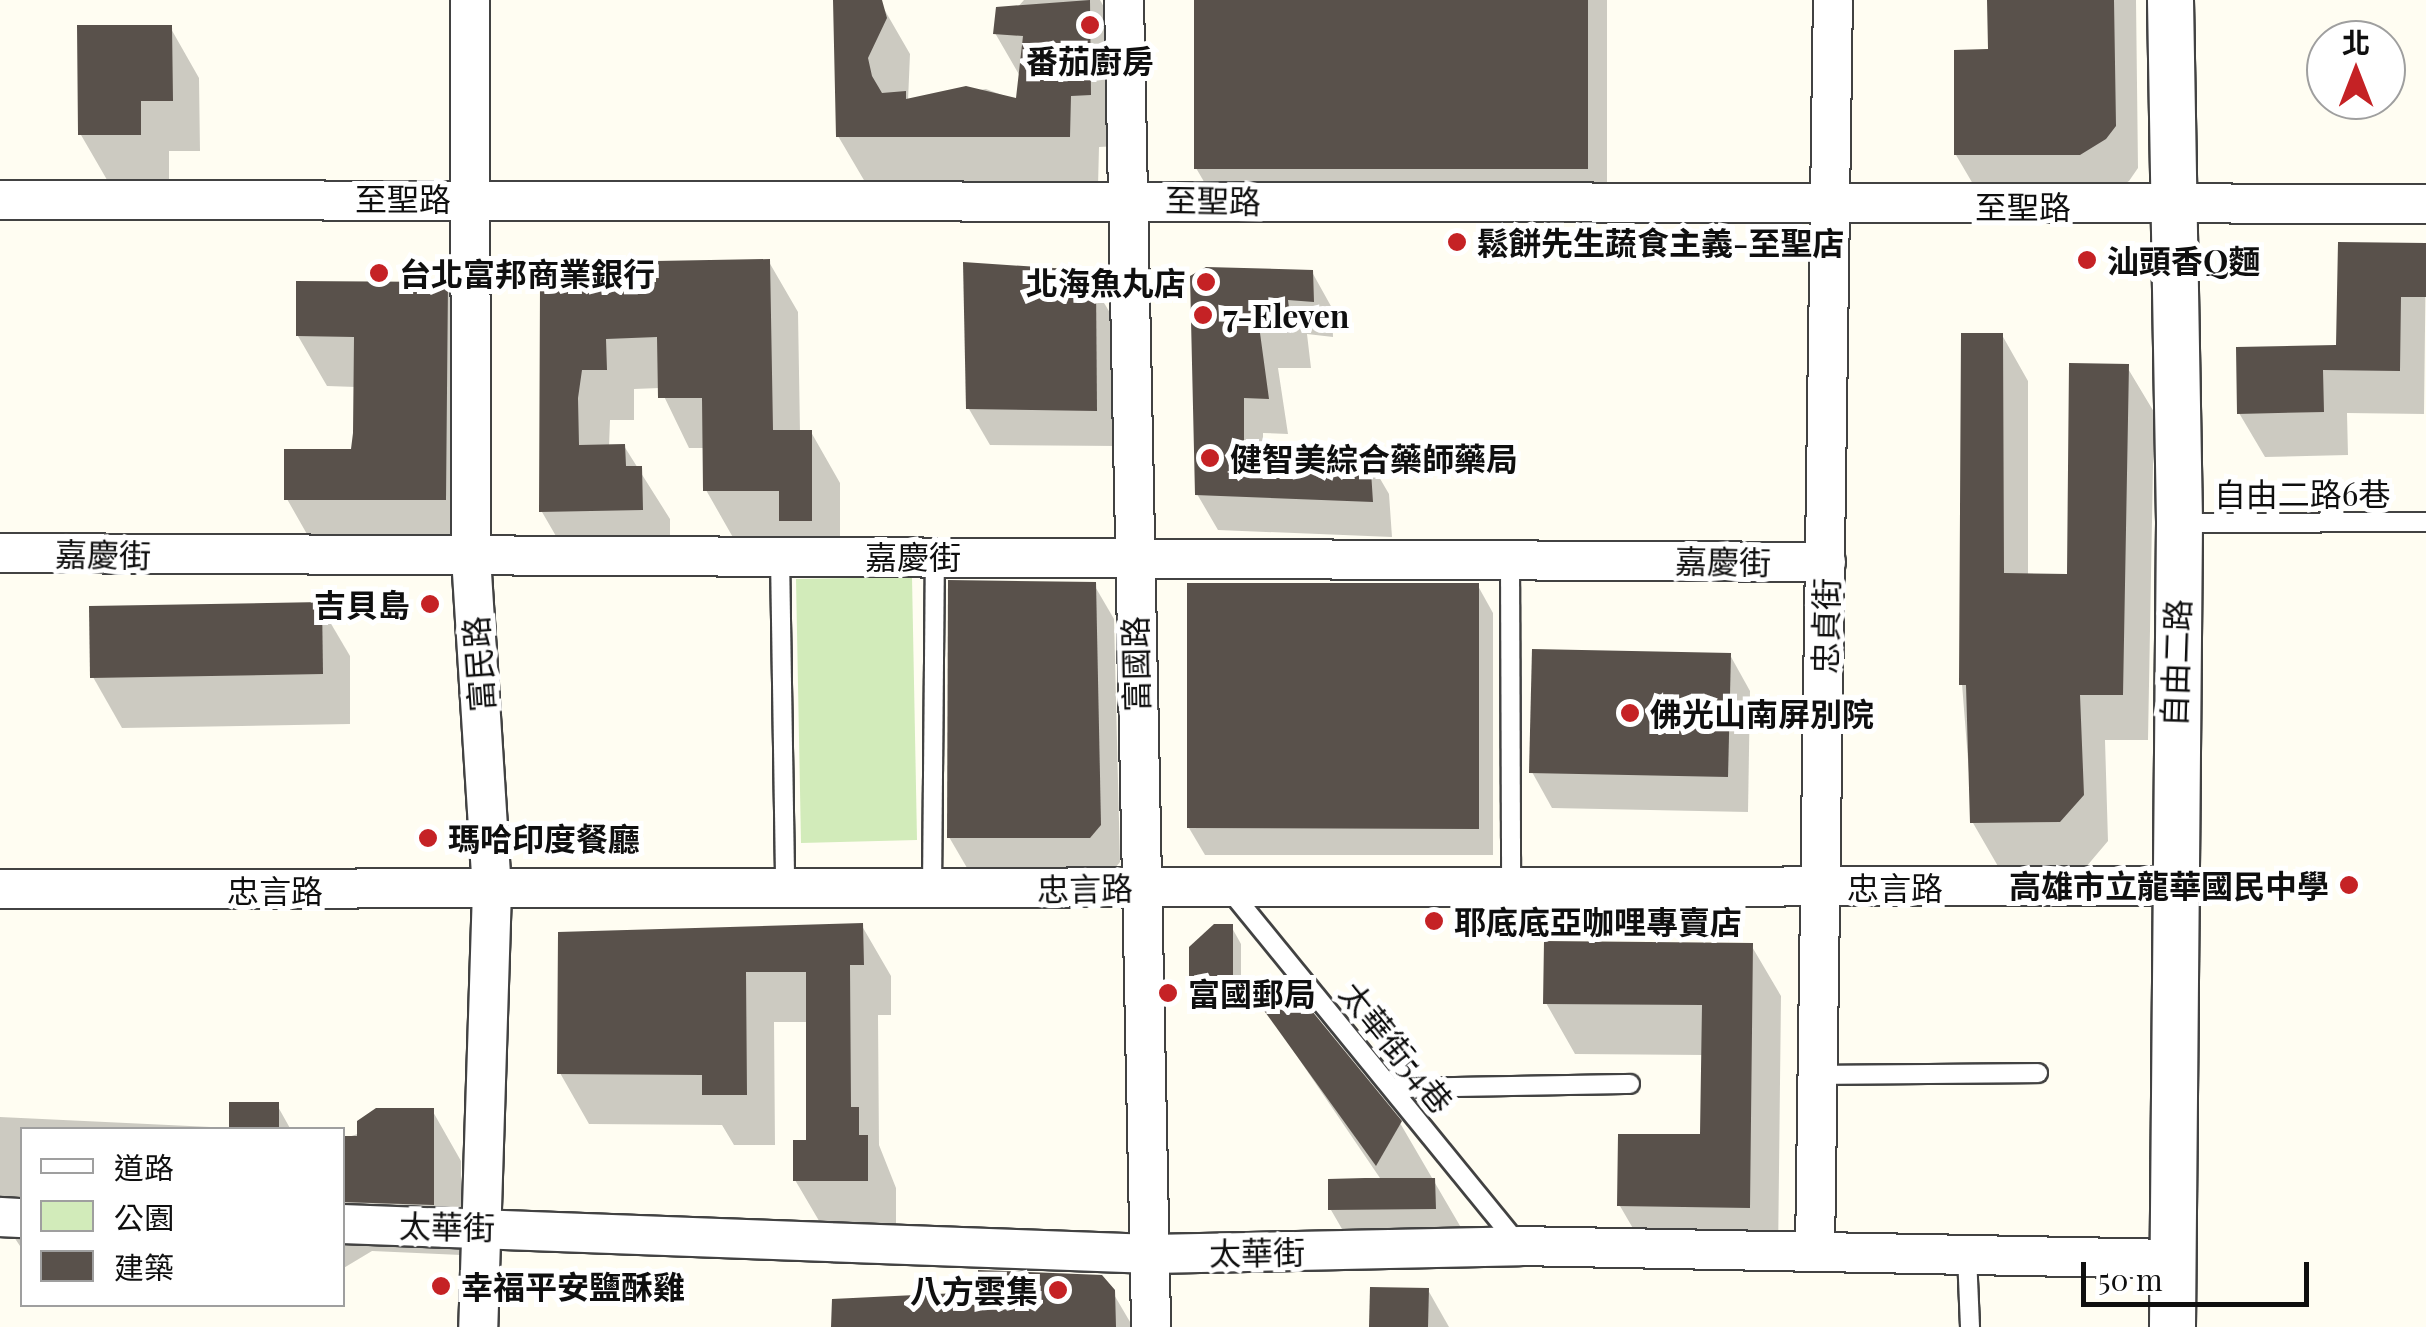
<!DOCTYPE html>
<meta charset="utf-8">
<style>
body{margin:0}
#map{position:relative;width:2426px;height:1327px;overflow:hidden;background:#fffdf2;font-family:"Playfair Display","Noto Sans TC",serif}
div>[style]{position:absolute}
.green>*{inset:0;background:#d2ebba}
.shadow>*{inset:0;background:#0003}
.building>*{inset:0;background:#59514b}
.roads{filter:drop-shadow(2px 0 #424242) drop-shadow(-2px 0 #424242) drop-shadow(0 2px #424242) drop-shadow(0 -2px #424242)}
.service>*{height:18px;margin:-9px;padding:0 9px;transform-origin:9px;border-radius:9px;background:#fff}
.minor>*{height:38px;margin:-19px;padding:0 19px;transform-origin:19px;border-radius:19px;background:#fff}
.tertiary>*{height:45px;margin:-22.5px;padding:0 22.5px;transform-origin:22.5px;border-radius:22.5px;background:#fff}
.dots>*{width:28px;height:28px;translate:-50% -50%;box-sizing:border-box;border:5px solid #fff;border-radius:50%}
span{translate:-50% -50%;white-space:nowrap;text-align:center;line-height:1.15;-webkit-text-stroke:10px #fff;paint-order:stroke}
.poi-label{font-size:32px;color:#0f0f0f;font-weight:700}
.left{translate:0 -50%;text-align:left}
.right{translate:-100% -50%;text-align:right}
.street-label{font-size:32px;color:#0f0f0f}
.legend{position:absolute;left:20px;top:1127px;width:325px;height:180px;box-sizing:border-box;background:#fff;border:2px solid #9f9f9f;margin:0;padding:12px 18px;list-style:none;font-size:30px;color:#0f0f0f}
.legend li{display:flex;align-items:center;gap:20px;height:50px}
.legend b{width:50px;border:2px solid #9f9f9f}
.north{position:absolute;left:2306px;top:20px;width:100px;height:100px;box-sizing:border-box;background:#fff;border:2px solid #9f9f9f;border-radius:50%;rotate:0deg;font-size:28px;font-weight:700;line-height:40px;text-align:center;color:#0f0f0f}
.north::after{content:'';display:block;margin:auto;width:35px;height:45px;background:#c52225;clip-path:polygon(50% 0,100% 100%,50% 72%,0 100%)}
.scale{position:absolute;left:2081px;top:1262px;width:228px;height:45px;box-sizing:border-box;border:5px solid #0f0f0f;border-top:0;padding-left:12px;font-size:30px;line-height:35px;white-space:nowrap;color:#0f0f0f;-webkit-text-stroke:8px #fff;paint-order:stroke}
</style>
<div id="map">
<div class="green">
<div style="clip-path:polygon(912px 577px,917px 840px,801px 843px,796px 579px)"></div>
</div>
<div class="shadow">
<div style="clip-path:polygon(835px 0,880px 2px,910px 54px,908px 101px,986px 89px,1018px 101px,1021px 78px,995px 33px,1024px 0,1100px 0,1117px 30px,1119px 146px,1099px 147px,1098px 187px,868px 187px,838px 136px)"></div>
<div style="clip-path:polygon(1197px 0,1607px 0,1607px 204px,1217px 204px,1196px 168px)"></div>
<div style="clip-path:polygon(1989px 0,2136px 0,2138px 168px,2129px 181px,2104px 196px,1980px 196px,1956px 155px,1990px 52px)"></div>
<div style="clip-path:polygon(170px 27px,199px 78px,200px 151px,169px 151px,169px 185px,110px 185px,81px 135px)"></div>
<div style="clip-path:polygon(2426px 246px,2424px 414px,2347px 413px,2348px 455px,2265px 457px,2239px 413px,2338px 348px)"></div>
<div style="clip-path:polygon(769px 262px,798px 312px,800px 432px,811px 432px,840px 483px,840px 571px,735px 541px,706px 490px,705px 448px,689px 448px,660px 388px,634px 389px,634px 420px,610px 420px,609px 447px,624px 446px,670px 519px,670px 560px,571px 562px,542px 512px,543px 286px,659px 285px)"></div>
<div style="clip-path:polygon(1312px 272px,1332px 308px,1333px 337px,1307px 334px,1311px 368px,1278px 368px,1288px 434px,1263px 433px,1263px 458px,1368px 458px,1389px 494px,1392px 537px,1218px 530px,1197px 494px,1193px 277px)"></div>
<div style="clip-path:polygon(446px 285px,475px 336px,474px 550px,316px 550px,287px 499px,353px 451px,356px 387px,327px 386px,298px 336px)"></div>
<div style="clip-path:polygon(1094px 286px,1116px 323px,1117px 446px,990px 445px,969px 409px)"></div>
<div style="clip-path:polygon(2002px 335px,2028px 381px,2028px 576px,2069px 577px,2127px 367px,2154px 412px,2148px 740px,2105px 740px,2108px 841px,2086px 867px,1999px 868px,1973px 823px,1962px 684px)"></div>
<div style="clip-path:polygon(1093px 583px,1114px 619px,1120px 862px,1111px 873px,970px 873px,949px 837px)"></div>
<div style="clip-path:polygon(1478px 586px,1493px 613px,1493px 855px,1205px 855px,1189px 828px)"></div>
<div style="clip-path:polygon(320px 605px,350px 656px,350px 724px,122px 728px,93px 677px)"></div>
<div style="clip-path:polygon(1730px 655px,1750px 691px,1748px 812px,1552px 808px,1532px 772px)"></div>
<div style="clip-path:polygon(862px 926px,891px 976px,891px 1015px,878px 1015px,879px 1145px,896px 1188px,896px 1231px,825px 1231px,795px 1180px,809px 1142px,808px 1022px,774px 1022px,775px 1145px,734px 1145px,722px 1125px,589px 1124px,560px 1073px,560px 935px)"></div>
<div style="clip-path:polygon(1231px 926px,1241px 944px,1241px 995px,1202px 995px,1192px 977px)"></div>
<div style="clip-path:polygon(1751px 945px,1781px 996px,1778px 1258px,1649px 1256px,1620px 1206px,1703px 1137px,1704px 1055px,1575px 1054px,1546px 1003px)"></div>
<div style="clip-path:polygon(1258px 999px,1400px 1123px,1463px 1231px,1360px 1260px,1331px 1210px,1382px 1181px)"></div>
<div style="clip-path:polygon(277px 1105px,291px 1130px,22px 1130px,22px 1249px,0 1216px,0 1117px,232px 1128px)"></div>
<div style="clip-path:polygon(432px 1110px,461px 1161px,461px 1255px,372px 1251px,342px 1269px,342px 1139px)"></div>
<div style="clip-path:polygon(1106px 1281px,1133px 1327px,833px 1327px,980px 1294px)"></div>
<div style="clip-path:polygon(1428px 1290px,1449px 1327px,1371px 1327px)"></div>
</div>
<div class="building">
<div style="clip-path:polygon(833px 0,882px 0,887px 18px,868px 58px,872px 76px,882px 93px,906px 91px,906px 99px,966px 86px,1016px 98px,1023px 36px,993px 34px,996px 7px,1090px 0,1091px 95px,1071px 96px,1070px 137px,836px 137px)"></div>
<div style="clip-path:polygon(1194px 0,1588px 0,1588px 169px,1194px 169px)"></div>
<div style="clip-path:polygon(1987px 0,2114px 0,2116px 126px,2106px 139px,2080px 155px,1954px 155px,1954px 50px,1988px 49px)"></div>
<div style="clip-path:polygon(77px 25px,172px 25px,173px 101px,141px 101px,141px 135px,78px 135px)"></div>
<div style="clip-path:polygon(2338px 242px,2426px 243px,2426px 297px,2401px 297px,2400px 371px,2323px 370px,2324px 412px,2237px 414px,2236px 347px,2336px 345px)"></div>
<div style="clip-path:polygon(770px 259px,773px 430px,812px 430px,812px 521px,779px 521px,779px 491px,703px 491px,702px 398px,658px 398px,657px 337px,606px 339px,607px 370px,582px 370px,578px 398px,579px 445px,625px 444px,626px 466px,642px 466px,643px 510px,539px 512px,540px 284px,656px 282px,656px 261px)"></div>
<div style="clip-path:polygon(963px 262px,1084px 270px,1096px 285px,1097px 411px,966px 409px)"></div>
<div style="clip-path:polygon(1206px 267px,1313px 270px,1314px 302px,1288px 300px,1292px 333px,1260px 333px,1269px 399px,1244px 398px,1244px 456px,1370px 456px,1373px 502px,1195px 495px,1190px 276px)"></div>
<div style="clip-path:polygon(296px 281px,448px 282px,446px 500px,284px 500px,284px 449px,351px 449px,353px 433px,354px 337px,296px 336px)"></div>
<div style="clip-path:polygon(1961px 333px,2003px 333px,2004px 573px,2067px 574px,2069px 363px,2129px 364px,2123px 695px,2080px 695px,2084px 795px,2060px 822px,1970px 823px,1966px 685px,1959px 685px)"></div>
<div style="clip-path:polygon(948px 580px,1096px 582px,1101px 825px,1090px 838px,947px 838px)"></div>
<div style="clip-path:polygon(1187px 583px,1479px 583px,1479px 829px,1187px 828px)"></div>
<div style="clip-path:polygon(322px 602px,323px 674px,90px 678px,89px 606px)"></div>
<div style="clip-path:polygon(1532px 649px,1731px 653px,1728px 777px,1529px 773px)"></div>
<div style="clip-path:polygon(863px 923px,864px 965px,850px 965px,851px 1107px,859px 1107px,859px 1135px,868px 1135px,868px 1181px,793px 1181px,793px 1140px,806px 1140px,806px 972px,746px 972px,747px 1095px,702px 1095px,702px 1075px,557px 1074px,558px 932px)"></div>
<div style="clip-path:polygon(1214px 924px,1233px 924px,1233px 978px,1189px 978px,1189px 947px)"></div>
<div style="clip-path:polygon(1544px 941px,1753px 943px,1750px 1208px,1617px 1206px,1618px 1134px,1700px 1134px,1702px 1005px,1543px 1004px)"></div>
<div style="clip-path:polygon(1285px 978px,1402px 1121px,1376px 1166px,1255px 998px)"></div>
<div style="clip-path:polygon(229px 1102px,279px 1102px,279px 1130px,229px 1130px)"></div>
<div style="clip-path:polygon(376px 1108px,434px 1108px,434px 1205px,342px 1202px,342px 1136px,357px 1136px,357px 1121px)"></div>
<div style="clip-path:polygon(1365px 1178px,1435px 1178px,1436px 1209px,1328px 1210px,1328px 1179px)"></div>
<div style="clip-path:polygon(978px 1270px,1102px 1275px,1115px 1290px,1116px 1327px,831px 1327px,832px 1299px,978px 1292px)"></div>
<div style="clip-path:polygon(1370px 1287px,1429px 1288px,1428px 1327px,1369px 1327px)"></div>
</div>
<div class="roads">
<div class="service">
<div style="left:2179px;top:523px;width:247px;rotate:-0.2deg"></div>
<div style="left:780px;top:556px;width:333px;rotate:89.1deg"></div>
<div style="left:1510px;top:558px;width:329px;rotate:89.8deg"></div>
<div style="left:1227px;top:887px;width:459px;rotate:50.8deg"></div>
<div style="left:932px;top:890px;width:334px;rotate:-89.5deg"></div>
<div style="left:1818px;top:1075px;width:220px;rotate:-0.5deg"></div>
<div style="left:1393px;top:1088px;width:237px;rotate:-1deg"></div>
<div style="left:1967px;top:1255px;width:72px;rotate:87.6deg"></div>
</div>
<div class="minor">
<div style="left:470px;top:0;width:557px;rotate:89.9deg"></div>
<div style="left:471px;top:557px;width:334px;rotate:86.4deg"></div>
<div style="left:492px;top:890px;width:437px;rotate:91.8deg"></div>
<div style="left:1124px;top:0;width:1327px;rotate:88.83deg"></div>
<div style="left:0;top:200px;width:2426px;rotate:0.09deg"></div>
<div style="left:0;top:553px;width:1826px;rotate:0.28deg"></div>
<div style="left:0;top:889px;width:2170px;rotate:-0.08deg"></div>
<div style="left:0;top:1217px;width:22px;rotate:3deg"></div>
<div style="left:342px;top:1224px;width:811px;rotate:2.12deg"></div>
<div style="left:1152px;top:1254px;width:367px;rotate:-1.2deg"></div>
<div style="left:1519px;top:1246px;width:652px;rotate:1.14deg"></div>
<div style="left:1815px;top:1252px;width:1252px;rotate:-89.18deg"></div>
</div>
<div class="tertiary">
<div style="left:2170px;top:0;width:523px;rotate:89.01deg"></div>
<div style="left:2179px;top:523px;width:804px;rotate:90.5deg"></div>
</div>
</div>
<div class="dots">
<div style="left:1090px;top:25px;background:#c52225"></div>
<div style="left:1457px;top:242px;background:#c52225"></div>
<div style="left:2087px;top:260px;background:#c52225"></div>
<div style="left:379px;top:273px;background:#c52225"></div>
<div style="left:1206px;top:282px;background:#c52225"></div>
<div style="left:1203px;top:315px;background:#c52225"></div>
<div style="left:1210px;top:458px;background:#c52225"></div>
<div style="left:430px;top:604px;background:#c52225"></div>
<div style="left:1630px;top:713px;background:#c52225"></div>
<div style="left:428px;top:838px;background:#c52225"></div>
<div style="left:2349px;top:885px;background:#c52225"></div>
<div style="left:1434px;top:921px;background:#c52225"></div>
<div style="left:1168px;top:993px;background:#c52225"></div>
<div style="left:441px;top:1286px;background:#c52225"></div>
<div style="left:1058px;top:1290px;background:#c52225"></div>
</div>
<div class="poi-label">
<span style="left:1090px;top:60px">番茄廚房</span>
<span class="left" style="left:1477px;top:242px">鬆餅先生蔬食主義-至聖店</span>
<span class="left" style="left:2107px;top:260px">汕頭香Q麵</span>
<span class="left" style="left:399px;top:273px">台北富邦商業銀行</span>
<span class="right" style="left:1186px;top:282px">北海魚丸店</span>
<span class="left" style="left:1223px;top:315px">7-Eleven</span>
<span class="left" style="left:1230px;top:458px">健智美綜合藥師藥局</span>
<span class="right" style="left:410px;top:604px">吉貝島</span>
<span class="left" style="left:1650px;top:713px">佛光山南屏別院</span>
<span class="left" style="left:448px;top:838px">瑪哈印度餐廳</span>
<span class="right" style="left:2329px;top:885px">高雄市立龍華國民中學</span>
<span class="left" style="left:1454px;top:921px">耶底底亞咖哩專賣店</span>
<span class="left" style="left:1188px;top:993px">富國郵局</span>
<span class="left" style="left:461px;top:1286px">幸福平安鹽酥雞</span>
<span class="right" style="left:1038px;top:1290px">八方雲集</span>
</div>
<div class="street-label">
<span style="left:403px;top:198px">至聖路</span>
<span style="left:1213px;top:200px;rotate:1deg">至聖路</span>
<span style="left:2023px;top:206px">至聖路</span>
<span style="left:2302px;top:493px">自由二路6巷</span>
<span style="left:103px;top:554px;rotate:1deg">嘉慶街</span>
<span style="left:913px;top:556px">嘉慶街</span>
<span style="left:1723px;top:561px;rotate:1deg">嘉慶街</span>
<span style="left:1825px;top:626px;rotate:-89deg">忠貞街</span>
<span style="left:2175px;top:663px;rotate:-88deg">自由二路</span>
<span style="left:478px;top:664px;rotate:-94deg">富民路</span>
<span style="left:1135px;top:664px;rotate:-91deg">富國路</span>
<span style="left:1895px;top:887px">忠言路</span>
<span style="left:1085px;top:888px;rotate:-1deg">忠言路</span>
<span style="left:275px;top:890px">忠言路</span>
<span style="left:1397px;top:1047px;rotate:51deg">太華街54巷</span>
<span style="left:447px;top:1226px;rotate:1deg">太華街</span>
<span style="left:1257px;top:1252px;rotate:-1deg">太華街</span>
</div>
<ul class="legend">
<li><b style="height:12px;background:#fff"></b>道路</li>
<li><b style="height:28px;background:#d2ebba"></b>公園</li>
<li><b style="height:28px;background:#59514b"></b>建築</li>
</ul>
<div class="north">北</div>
<div class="scale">50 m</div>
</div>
